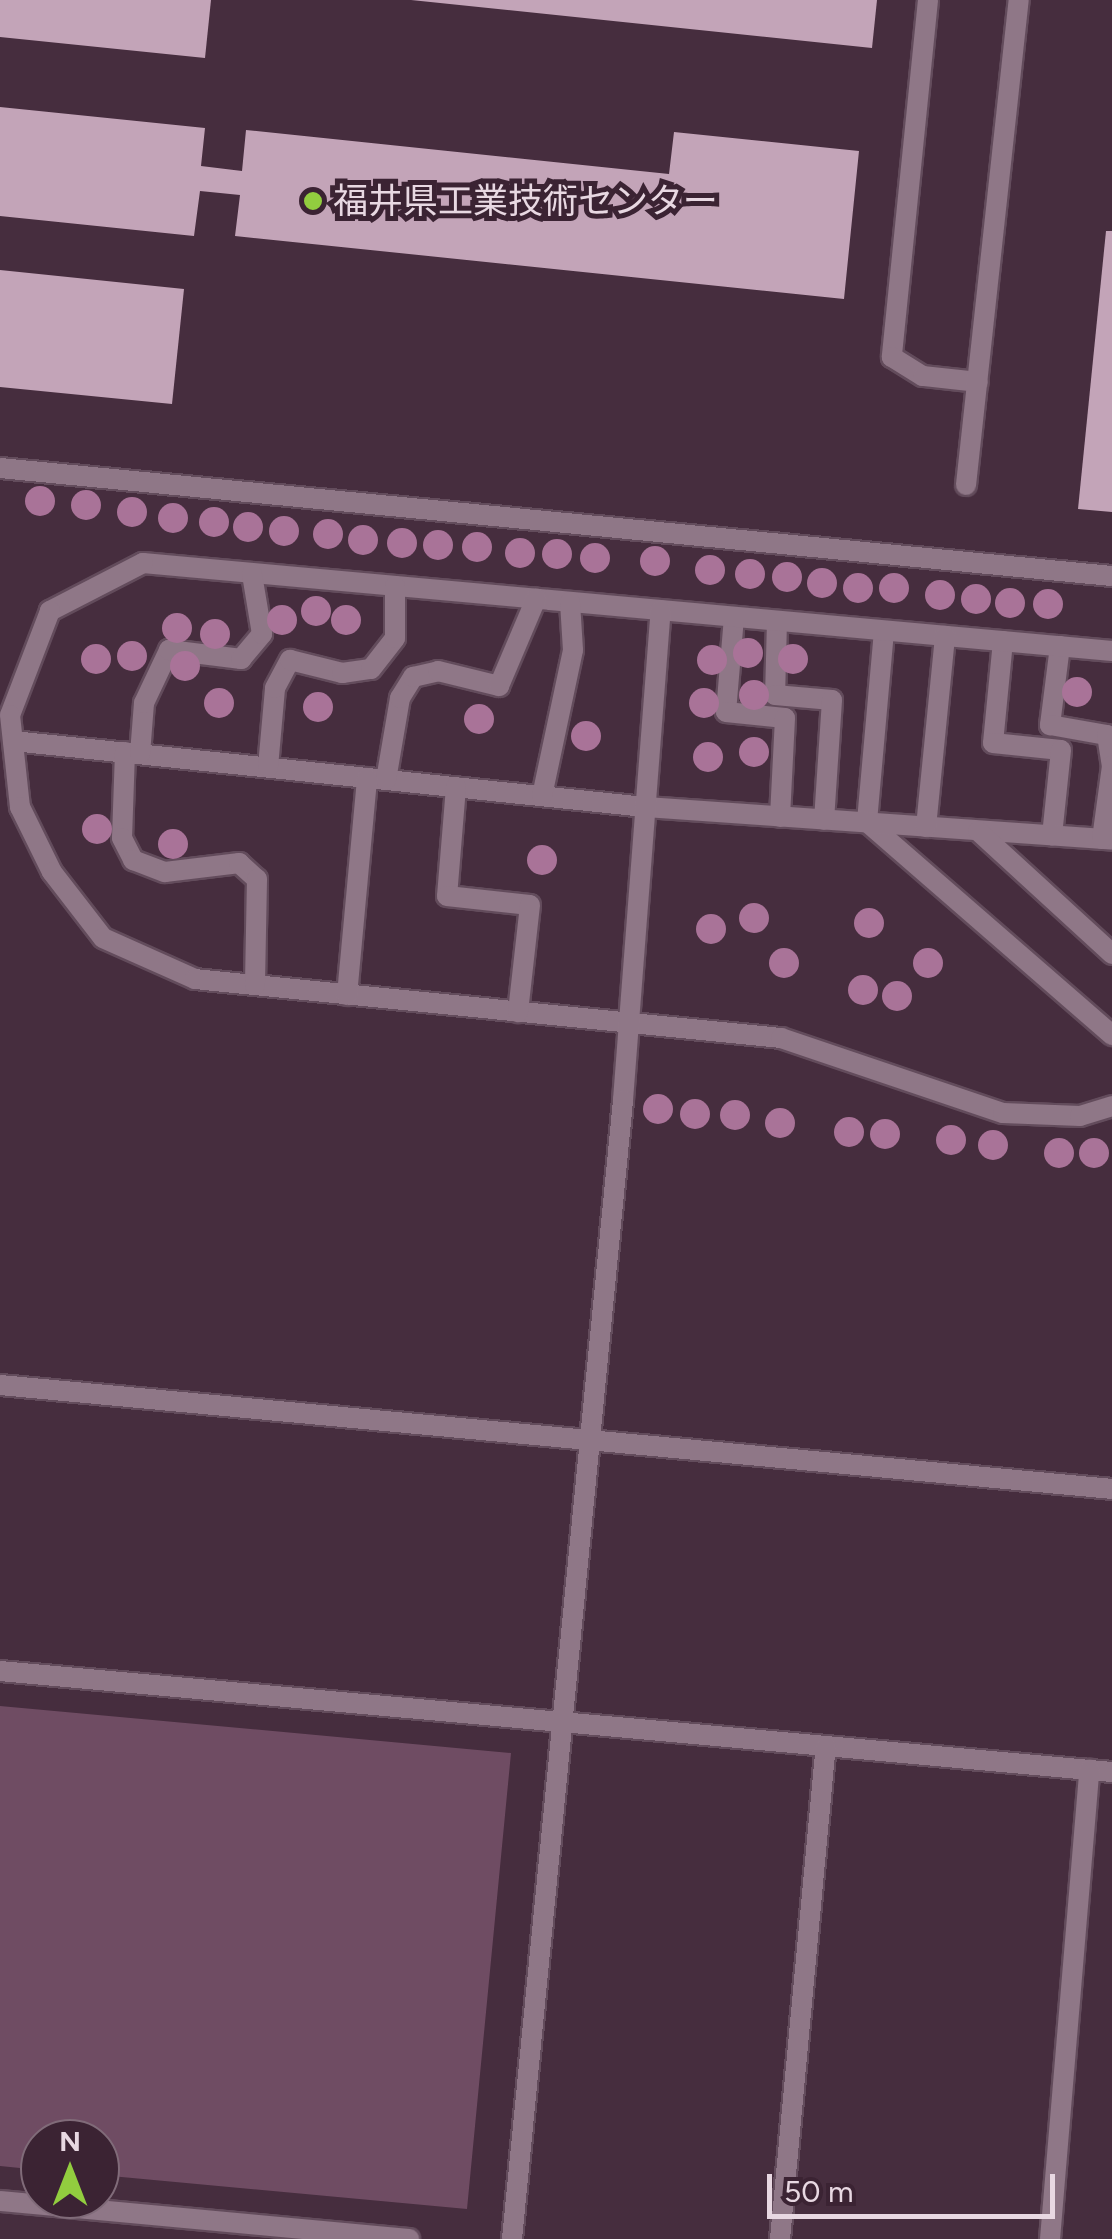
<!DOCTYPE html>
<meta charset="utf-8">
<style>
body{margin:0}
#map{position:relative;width:1112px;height:2239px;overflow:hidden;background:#462d3e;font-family:Figtree,"Noto Sans JP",sans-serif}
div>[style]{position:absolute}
.green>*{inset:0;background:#6f4c63}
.building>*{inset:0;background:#c3a4b8}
.roads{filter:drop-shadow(2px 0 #634c5c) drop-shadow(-2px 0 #634c5c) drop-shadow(0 2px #634c5c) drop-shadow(0 -2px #634c5c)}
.service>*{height:20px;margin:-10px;padding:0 10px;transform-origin:10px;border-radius:10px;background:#8f7787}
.minor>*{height:20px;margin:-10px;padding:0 10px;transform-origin:10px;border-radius:10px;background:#8f7787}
.tertiary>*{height:20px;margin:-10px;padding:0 10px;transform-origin:10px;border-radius:10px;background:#8f7787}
.trees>*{width:30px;height:30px;margin:-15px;border-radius:50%;background:#a97398}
.dots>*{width:28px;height:28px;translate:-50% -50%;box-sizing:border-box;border:5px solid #3b2333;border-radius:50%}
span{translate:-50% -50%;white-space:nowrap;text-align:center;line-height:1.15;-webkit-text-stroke:10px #3b2333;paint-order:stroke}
.poi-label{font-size:35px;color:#e8d8e2}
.left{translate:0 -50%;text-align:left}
.north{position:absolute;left:20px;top:2119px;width:100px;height:100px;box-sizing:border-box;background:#3b2333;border:2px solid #806b79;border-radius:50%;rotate:0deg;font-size:28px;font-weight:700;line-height:40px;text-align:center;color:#e8d8e2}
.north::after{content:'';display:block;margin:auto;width:35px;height:45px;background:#92cd3f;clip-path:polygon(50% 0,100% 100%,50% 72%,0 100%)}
.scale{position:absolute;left:767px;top:2174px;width:288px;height:45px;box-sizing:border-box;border:5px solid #e8d8e2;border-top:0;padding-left:12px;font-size:30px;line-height:35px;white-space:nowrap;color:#e8d8e2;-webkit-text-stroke:8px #3b2333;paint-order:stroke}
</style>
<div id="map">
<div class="green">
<div style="clip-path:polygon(0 1706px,511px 1753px,467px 2209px,100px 2175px,100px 2139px,40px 2139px,40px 2170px,0 2166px)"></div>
</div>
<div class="building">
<div style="clip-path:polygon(0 0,211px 0,205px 58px,0 37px)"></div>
<div style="clip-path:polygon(411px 0,877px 0,872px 48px)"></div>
<div style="clip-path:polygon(0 107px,205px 128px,201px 166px,242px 171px,246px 130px,669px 174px,674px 132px,859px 151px,844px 299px,235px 236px,240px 195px,200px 191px,194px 236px,0 216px)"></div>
<div style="clip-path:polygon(1106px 231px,1112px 231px,1112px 512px,1078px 509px)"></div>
<div style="clip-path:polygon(0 270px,184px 289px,172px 404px,0 387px)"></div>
</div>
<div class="roads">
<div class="service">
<div style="left:928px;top:0;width:359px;rotate:95.8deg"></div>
<div style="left:892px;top:357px;width:36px;rotate:32deg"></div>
<div style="left:923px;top:376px;width:55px;rotate:6.2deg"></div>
<div style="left:966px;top:485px;width:488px;rotate:-83.8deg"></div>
<div style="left:734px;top:617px;width:95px;rotate:94.8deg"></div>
<div style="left:726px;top:712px;width:59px;rotate:5.8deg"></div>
<div style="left:785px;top:718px;width:99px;rotate:92.9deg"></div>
<div style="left:777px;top:621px;width:74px;rotate:91.5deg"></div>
<div style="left:775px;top:695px;width:57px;rotate:5deg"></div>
<div style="left:832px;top:700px;width:120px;rotate:93.8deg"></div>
<div style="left:884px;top:631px;width:192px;rotate:95.1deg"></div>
<div style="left:867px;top:822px;width:325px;rotate:41deg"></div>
<div style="left:1003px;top:641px;width:102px;rotate:95.6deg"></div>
<div style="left:993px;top:743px;width:68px;rotate:5.9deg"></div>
<div style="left:1061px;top:750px;width:86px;rotate:96deg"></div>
<div style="left:1060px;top:646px;width:80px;rotate:97.2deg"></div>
<div style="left:1050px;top:725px;width:58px;rotate:10deg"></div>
<div style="left:1107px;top:735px;width:30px;rotate:81deg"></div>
<div style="left:1112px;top:651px;width:973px;rotate:-174.81deg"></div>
<div style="left:143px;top:563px;width:105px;rotate:152.7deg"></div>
<div style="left:50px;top:611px;width:111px;rotate:111deg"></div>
<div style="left:10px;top:715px;width:93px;rotate:83.8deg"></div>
<div style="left:20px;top:807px;width:72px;rotate:63.8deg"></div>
<div style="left:52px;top:872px;width:83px;rotate:52.3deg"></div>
<div style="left:103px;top:938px;width:101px;rotate:24deg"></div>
<div style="left:195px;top:979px;width:589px;rotate:5.75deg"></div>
<div style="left:781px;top:1038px;width:234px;rotate:18.7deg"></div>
<div style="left:1003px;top:1113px;width:77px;rotate:2.2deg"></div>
<div style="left:1080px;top:1116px;width:34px;rotate:-17deg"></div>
<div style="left:13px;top:741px;width:635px;rotate:5.96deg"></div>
<div style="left:645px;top:807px;width:468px;rotate:4deg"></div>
<div style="left:125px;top:752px;width:86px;rotate:92deg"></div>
<div style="left:122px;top:838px;width:25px;rotate:63deg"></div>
<div style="left:133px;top:860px;width:34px;rotate:21deg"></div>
<div style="left:165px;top:872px;width:75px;rotate:-6.9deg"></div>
<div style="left:239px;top:863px;width:24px;rotate:42deg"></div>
<div style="left:257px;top:879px;width:106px;rotate:91.1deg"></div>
<div style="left:140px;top:754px;width:51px;rotate:-85.5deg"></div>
<div style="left:144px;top:703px;width:59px;rotate:-64.7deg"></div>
<div style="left:169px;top:650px;width:73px;rotate:7.1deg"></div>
<div style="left:241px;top:659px;width:33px;rotate:-50deg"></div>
<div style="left:262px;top:634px;width:61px;rotate:-99.5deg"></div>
<div style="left:268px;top:767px;width:79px;rotate:-84.9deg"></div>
<div style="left:275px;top:688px;width:32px;rotate:-62deg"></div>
<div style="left:290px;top:660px;width:54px;rotate:14deg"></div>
<div style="left:342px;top:673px;width:29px;rotate:-8deg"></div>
<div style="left:371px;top:669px;width:39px;rotate:-52deg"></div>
<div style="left:395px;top:638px;width:52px;rotate:-90deg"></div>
<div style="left:386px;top:780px;width:83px;rotate:-80.3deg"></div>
<div style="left:400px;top:698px;width:25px;rotate:-58deg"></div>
<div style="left:413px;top:677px;width:26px;rotate:-13deg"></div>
<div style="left:438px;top:671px;width:63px;rotate:13.8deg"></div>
<div style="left:499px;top:686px;width:95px;rotate:-67deg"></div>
<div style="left:456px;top:787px;width:109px;rotate:94.7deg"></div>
<div style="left:447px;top:896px;width:83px;rotate:6.2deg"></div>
<div style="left:530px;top:905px;width:108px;rotate:96.4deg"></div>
<div style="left:542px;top:796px;width:149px;rotate:-78deg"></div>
<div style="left:573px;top:650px;width:48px;rotate:-93.6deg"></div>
<div style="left:926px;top:827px;width:192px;rotate:-84.3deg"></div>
<div style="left:978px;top:831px;width:182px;rotate:42.5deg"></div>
<div style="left:1102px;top:839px;width:74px;rotate:-82.2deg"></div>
<div style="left:347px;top:995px;width:218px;rotate:-84.7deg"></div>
<div style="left:623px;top:1100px;width:491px;rotate:-85.6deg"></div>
</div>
<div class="minor">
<div style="left:0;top:468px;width:1117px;rotate:5.55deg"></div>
<div style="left:0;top:1671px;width:1117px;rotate:5.19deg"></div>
<div style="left:0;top:2201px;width:411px;rotate:5.3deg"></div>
<div style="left:512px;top:2239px;width:1144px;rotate:-84.43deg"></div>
<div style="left:780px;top:2239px;width:494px;rotate:-84.7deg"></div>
<div style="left:1050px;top:2239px;width:471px;rotate:-85.2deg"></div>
</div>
<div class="tertiary">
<div style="left:0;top:1385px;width:1117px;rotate:5.34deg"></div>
</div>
</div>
<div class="trees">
<div style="left:40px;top:501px"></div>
<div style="left:86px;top:505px"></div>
<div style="left:132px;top:512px"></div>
<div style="left:173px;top:518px"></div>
<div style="left:214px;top:522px"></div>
<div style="left:248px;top:527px"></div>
<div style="left:284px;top:531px"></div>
<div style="left:328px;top:534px"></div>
<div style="left:363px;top:540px"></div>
<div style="left:402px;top:543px"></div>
<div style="left:438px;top:545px"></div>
<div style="left:477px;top:547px"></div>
<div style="left:520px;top:553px"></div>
<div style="left:557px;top:554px"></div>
<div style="left:595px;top:558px"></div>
<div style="left:655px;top:561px"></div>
<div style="left:710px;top:570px"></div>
<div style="left:750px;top:574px"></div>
<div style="left:787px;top:577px"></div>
<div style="left:822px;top:583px"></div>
<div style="left:858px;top:588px"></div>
<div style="left:894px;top:588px"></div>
<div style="left:940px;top:595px"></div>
<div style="left:976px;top:599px"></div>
<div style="left:1010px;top:603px"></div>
<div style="left:1048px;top:604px"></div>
<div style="left:316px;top:611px"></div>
<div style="left:282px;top:620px"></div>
<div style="left:346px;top:620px"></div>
<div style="left:177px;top:628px"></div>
<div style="left:215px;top:634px"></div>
<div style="left:748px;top:653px"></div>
<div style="left:132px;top:656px"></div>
<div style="left:96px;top:659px"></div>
<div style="left:793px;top:659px"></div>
<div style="left:712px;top:660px"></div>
<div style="left:185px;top:666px"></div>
<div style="left:1077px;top:692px"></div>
<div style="left:754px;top:695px"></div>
<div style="left:219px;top:703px"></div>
<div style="left:704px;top:703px"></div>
<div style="left:318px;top:707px"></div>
<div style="left:479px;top:719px"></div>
<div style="left:586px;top:736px"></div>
<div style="left:754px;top:752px"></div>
<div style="left:708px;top:757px"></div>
<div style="left:97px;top:829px"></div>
<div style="left:173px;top:844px"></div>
<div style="left:542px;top:860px"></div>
<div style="left:754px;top:918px"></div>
<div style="left:869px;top:923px"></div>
<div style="left:711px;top:929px"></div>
<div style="left:784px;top:963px"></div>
<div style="left:928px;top:963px"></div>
<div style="left:863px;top:990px"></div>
<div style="left:897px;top:996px"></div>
<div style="left:658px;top:1109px"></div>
<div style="left:695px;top:1114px"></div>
<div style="left:735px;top:1115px"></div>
<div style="left:780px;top:1123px"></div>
<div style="left:849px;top:1132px"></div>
<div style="left:885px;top:1134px"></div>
<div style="left:951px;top:1140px"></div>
<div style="left:993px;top:1145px"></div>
<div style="left:1059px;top:1153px"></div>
<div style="left:1094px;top:1153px"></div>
</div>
<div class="dots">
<div style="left:313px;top:201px;background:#92cd3f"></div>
</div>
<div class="poi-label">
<span class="left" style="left:333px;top:201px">福井県工業技術センター</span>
</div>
<div class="north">N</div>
<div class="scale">50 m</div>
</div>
